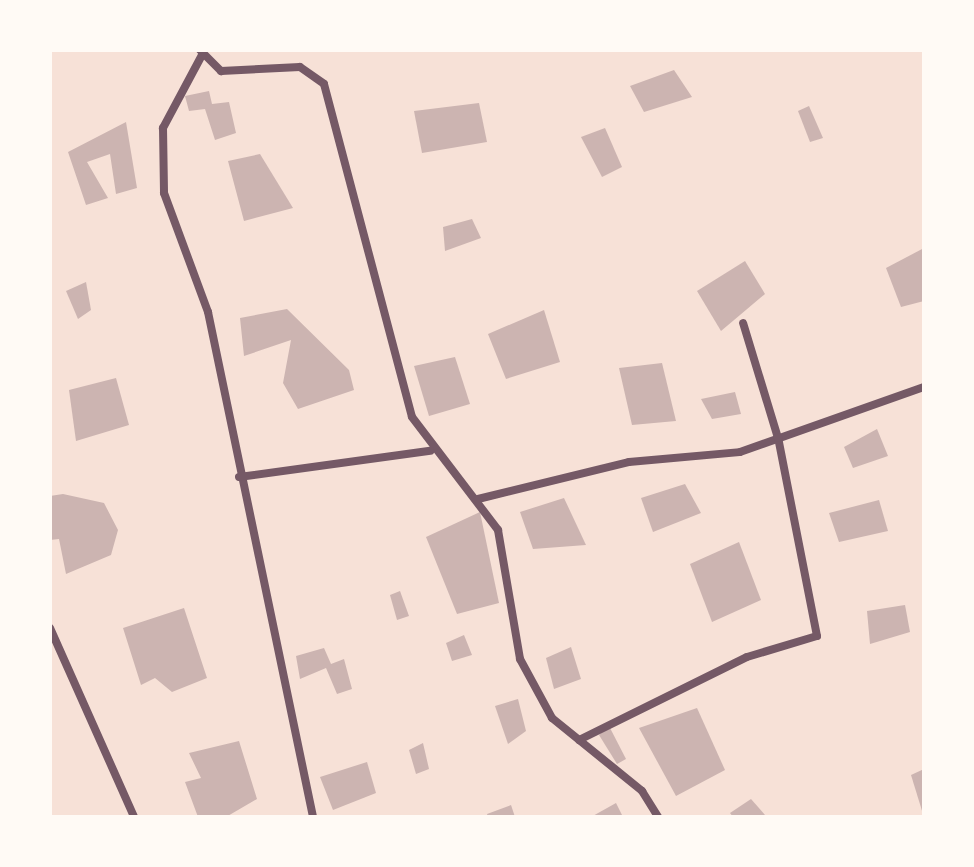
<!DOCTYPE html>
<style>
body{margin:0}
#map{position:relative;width:974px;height:867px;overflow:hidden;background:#f7e1d7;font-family:Overpass,sans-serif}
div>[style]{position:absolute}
.building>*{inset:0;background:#ccb4b1}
.minor>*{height:8px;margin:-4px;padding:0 4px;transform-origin:4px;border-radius:4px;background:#755966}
span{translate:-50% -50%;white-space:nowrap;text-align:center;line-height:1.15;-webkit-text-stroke:9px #fffaf5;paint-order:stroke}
.frame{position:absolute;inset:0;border:52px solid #fffaf5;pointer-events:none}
</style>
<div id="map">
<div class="building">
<div style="clip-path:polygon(674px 70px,692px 97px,644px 112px,630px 86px)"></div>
<div style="clip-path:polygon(209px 91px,212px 104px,229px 102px,236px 133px,215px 140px,205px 109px,189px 111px,185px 96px)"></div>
<div style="clip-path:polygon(479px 103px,487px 142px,422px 153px,414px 111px)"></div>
<div style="clip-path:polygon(809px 106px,823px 138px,810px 142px,798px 111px)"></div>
<div style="clip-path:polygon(126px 122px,137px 188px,116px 194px,110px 154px,87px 162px,108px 198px,86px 205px,68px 152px)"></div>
<div style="clip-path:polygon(605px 128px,622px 167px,602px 177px,581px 137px)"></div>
<div style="clip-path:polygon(260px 154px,293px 208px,244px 221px,228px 161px)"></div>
<div style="clip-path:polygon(472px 219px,481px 238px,445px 251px,443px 227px)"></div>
<div style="clip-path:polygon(924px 248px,924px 301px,901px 307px,886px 268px)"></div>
<div style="clip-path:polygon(745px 261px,765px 294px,721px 331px,697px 291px)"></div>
<div style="clip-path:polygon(86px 282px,91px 310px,78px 319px,66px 291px)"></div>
<div style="clip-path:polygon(287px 309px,349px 370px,354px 390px,298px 409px,283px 383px,291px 340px,244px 356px,240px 318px)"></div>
<div style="clip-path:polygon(544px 310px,560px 362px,506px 379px,488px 334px)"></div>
<div style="clip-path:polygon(455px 357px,470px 404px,429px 416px,414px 366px)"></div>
<div style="clip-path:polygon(662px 363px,676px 421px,632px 425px,619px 368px)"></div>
<div style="clip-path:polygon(116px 378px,129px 425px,76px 441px,69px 390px)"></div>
<div style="clip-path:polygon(735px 392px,741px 414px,712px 419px,701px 399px)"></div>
<div style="clip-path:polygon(877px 429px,888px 456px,853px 468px,844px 447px)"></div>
<div style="clip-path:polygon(685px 484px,701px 513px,653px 532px,641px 498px)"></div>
<div style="clip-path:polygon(63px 494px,104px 503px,118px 530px,111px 555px,66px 574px,59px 539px,50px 540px,50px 496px)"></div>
<div style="clip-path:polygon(564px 498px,586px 545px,533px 549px,520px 512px)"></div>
<div style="clip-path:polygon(879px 500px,888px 531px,839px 542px,829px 513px)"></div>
<div style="clip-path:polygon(480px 512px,499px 603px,457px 614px,426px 537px)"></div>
<div style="clip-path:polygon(739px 542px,761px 600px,712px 622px,690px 564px)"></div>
<div style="clip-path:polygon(400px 591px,409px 616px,397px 620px,390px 595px)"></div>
<div style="clip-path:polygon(905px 605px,910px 632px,870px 644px,867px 611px)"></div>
<div style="clip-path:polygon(184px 608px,207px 678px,172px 692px,155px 678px,141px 685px,123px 628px)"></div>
<div style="clip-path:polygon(464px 635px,472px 655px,452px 661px,446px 643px)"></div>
<div style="clip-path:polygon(571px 647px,581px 679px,554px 689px,546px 658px)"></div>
<div style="clip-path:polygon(324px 648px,331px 664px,344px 659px,352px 689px,337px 694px,326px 668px,300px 679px,296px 656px)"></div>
<div style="clip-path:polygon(518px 699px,526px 731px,508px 744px,495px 706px)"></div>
<div style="clip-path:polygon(697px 708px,725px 770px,676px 796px,639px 728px)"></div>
<div style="clip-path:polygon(609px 726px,626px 759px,617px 764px,599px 735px)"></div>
<div style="clip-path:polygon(239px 741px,257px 799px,226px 817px,198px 817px,185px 782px,201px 778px,189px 753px)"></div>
<div style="clip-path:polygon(423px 743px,429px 769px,416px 774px,409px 750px)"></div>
<div style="clip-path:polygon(367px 762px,376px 793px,333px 810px,320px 777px)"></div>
<div style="clip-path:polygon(924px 769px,924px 813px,923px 814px,911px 775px)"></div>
<div style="clip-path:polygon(751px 799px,765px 815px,733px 817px,730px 813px)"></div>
<div style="clip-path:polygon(616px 803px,623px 817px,591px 817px)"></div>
<div style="clip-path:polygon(511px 805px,515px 817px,488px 817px,487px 814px)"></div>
</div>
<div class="minor">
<div style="left:200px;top:50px;width:30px;rotate:45deg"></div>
<div style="left:221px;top:71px;width:79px;rotate:-2.9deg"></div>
<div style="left:300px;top:67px;width:29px;rotate:35deg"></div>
<div style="left:324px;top:84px;width:344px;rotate:75.2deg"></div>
<div style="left:412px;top:417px;width:142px;rotate:52.7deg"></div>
<div style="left:498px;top:530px;width:131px;rotate:80.3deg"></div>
<div style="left:520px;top:659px;width:67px;rotate:61.5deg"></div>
<div style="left:552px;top:718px;width:116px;rotate:39deg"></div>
<div style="left:642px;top:791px;width:31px;rotate:58deg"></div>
<div style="left:202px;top:55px;width:83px;rotate:118.1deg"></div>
<div style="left:163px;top:128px;width:65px;rotate:89.1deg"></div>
<div style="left:164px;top:193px;width:127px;rotate:69.7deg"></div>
<div style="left:208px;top:312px;width:516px;rotate:78.25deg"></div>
<div style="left:239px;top:477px;width:193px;rotate:-7.8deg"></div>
<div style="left:478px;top:499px;width:155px;rotate:-13.8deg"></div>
<div style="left:629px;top:462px;width:111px;rotate:-5.1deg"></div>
<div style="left:740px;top:452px;width:195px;rotate:-19.5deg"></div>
<div style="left:50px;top:628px;width:207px;rotate:66deg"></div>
<div style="left:579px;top:740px;width:187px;rotate:-26.3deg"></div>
<div style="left:747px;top:657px;width:73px;rotate:-16.7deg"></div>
<div style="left:817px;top:636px;width:202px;rotate:-101.1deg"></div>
<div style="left:778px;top:438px;width:120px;rotate:-106.9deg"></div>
</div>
<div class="frame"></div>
</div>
